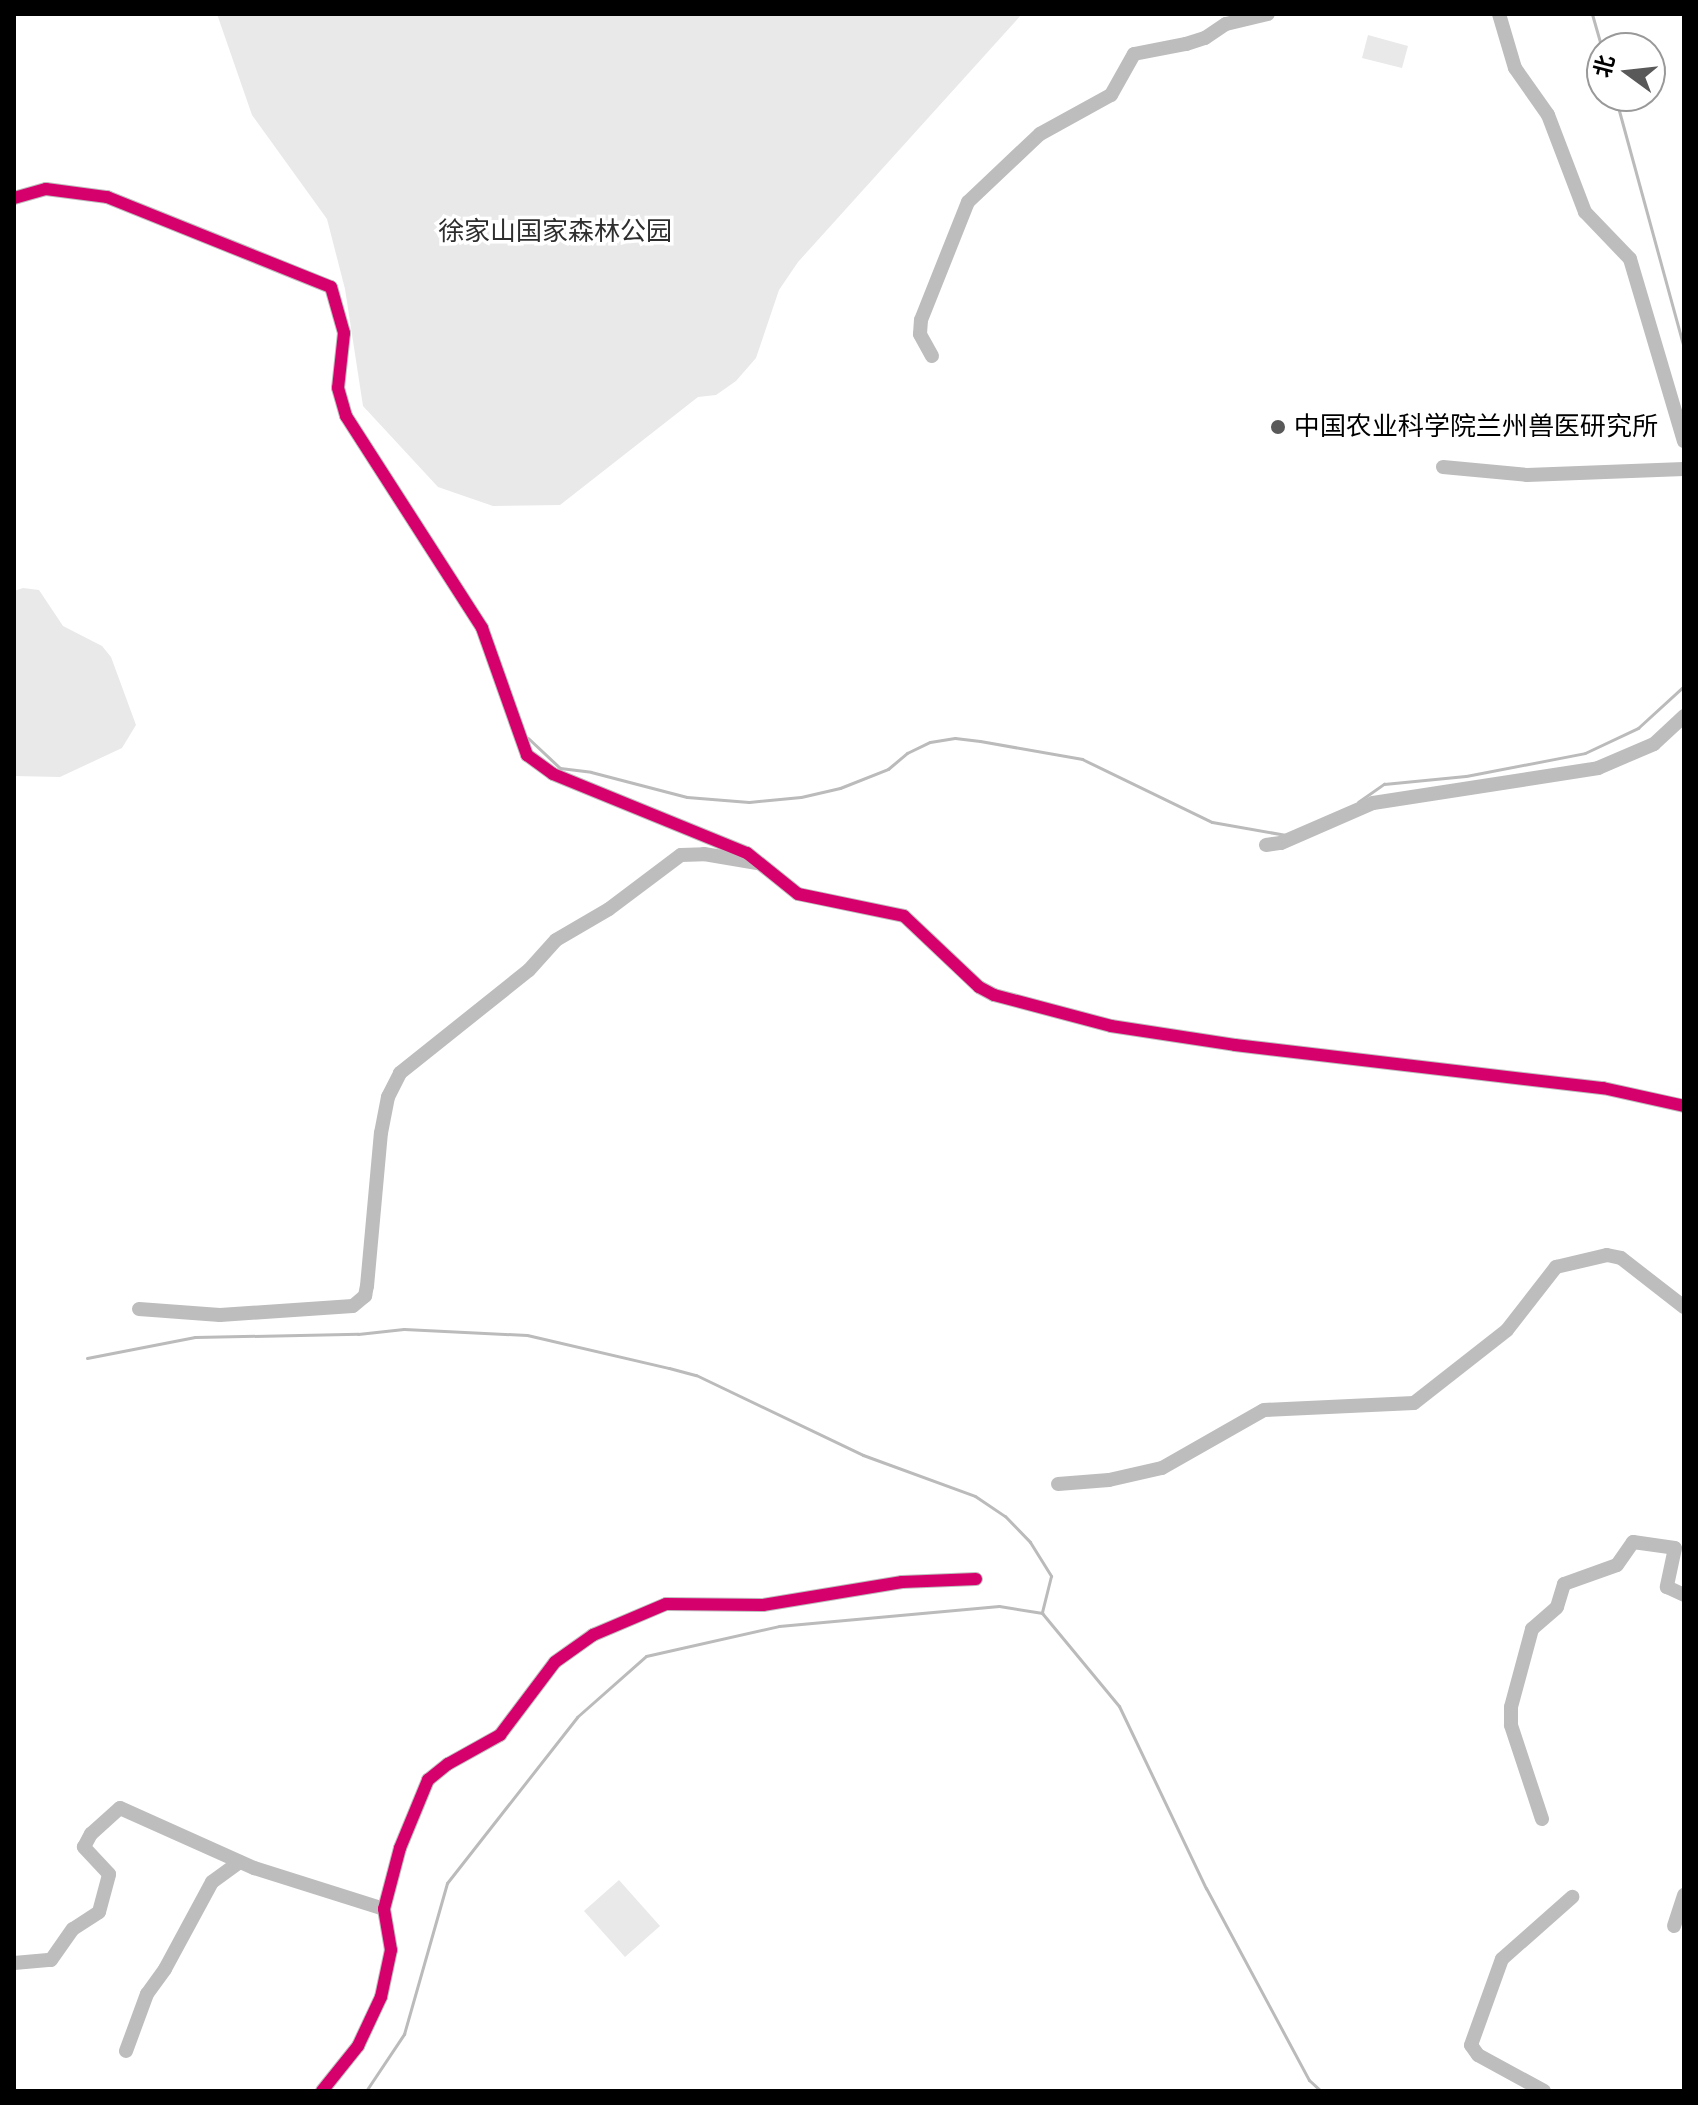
<!DOCTYPE html>
<meta charset="utf-8">
<style>
body{margin:0}
#map{position:relative;width:1698px;height:2105px;overflow:hidden;background:#fff;font-family:"Source Sans 3","Noto Sans SC",sans-serif}
div>[style]{position:absolute}
.green>*{inset:0;background:#e9e9e9}
.stream>*{height:3px;margin:-1.5px;padding:0 1.5px;transform-origin:1.5px;border-radius:1.5px;background:#bbb}
.minor>*{height:14px;margin:-7px;padding:0 7px;transform-origin:7px;border-radius:7px;background:#bdbdbd}
.cycleway>*{height:12px;margin:-6px;padding:0 6px;transform-origin:6px;border-radius:6px;background:#d6006c}
.dots>*{width:22px;height:22px;translate:-50% -50%;box-sizing:border-box;border:4px solid #fff;border-radius:50%}
span{translate:-50% -50%;white-space:nowrap;text-align:center;line-height:1.15;-webkit-text-stroke:7px #fff;paint-order:stroke}
.park-label{font-size:26px;color:#2e2e2e}
.poi-label{font-size:26px;color:#000}
.left{translate:0 -50%;text-align:left}
.frame{position:absolute;inset:0;border:16px solid #000;pointer-events:none}
.north{position:absolute;left:1586px;top:32px;width:80px;height:80px;box-sizing:border-box;background:#fff;border:2px solid #999;border-radius:50%;rotate:285deg;font-size:22px;font-weight:700;line-height:32px;text-align:center;color:#000}
.north::after{content:'';display:block;margin:auto;width:28px;height:36px;background:#595959;clip-path:polygon(50% 0,100% 100%,50% 72%,0 100%)}
</style>
<div id="map">
<div class="green">
<div style="clip-path:polygon(217px 14px,1022px 14px,798px 262px,779px 290px,756px 358px,736px 381px,716px 395px,698px 397px,560px 505px,493px 506px,438px 487px,363px 406px,345px 289px,327px 219px,252px 115px)"></div>
<div style="clip-path:polygon(1368px 35px,1408px 46px,1402px 68px,1362px 58px)"></div>
<div style="clip-path:polygon(23px 588px,39px 590px,63px 626px,102px 646px,111px 657px,136px 725px,122px 748px,60px 777px,14px 776px,14px 591px)"></div>
<div style="clip-path:polygon(619px 1880px,660px 1926px,625px 1957px,584px 1911px)"></div>
</div>
<div class="stream">
<div style="left:1592px;top:14px;width:36px;rotate:74deg"></div>
<div style="left:1615px;top:96px;width:262px;rotate:74.7deg"></div>
<div style="left:528px;top:738px;width:44px;rotate:43.2deg"></div>
<div style="left:560px;top:768px;width:31px;rotate:7deg"></div>
<div style="left:591px;top:772px;width:99px;rotate:14.6deg"></div>
<div style="left:687px;top:797px;width:62px;rotate:4.6deg"></div>
<div style="left:749px;top:802px;width:52px;rotate:-5.5deg"></div>
<div style="left:801px;top:797px;width:40px;rotate:-13deg"></div>
<div style="left:840px;top:788px;width:52px;rotate:-21.6deg"></div>
<div style="left:888px;top:769px;width:25px;rotate:-40deg"></div>
<div style="left:907px;top:753px;width:25px;rotate:-26deg"></div>
<div style="left:930px;top:742px;width:25px;rotate:-9deg"></div>
<div style="left:955px;top:738px;width:25px;rotate:7deg"></div>
<div style="left:980px;top:741px;width:104px;rotate:10deg"></div>
<div style="left:1082px;top:759px;width:144px;rotate:25.9deg"></div>
<div style="left:1212px;top:822px;width:75px;rotate:10deg"></div>
<div style="left:1358px;top:802px;width:32px;rotate:-35deg"></div>
<div style="left:1384px;top:784px;width:82px;rotate:-5.6deg"></div>
<div style="left:1466px;top:776px;width:121px;rotate:-10.9deg"></div>
<div style="left:1585px;top:753px;width:59px;rotate:-25.3deg"></div>
<div style="left:1638px;top:728px;width:62px;rotate:-42.4deg"></div>
<div style="left:87px;top:1358px;width:110px;rotate:-11deg"></div>
<div style="left:195px;top:1337px;width:163px;rotate:-1.1deg"></div>
<div style="left:358px;top:1334px;width:46px;rotate:-6.2deg"></div>
<div style="left:404px;top:1329px;width:123px;rotate:2.8deg"></div>
<div style="left:527px;top:1335px;width:146px;rotate:13.1deg"></div>
<div style="left:669px;top:1368px;width:28px;rotate:15deg"></div>
<div style="left:696px;top:1375px;width:185px;rotate:25.6deg"></div>
<div style="left:863px;top:1455px;width:119px;rotate:20.1deg"></div>
<div style="left:975px;top:1496px;width:36px;rotate:34deg"></div>
<div style="left:1005px;top:1516px;width:36px;rotate:46deg"></div>
<div style="left:1030px;top:1542px;width:40px;rotate:58deg"></div>
<div style="left:1051px;top:1576px;width:38px;rotate:104deg"></div>
<div style="left:366px;top:2091px;width:69px;rotate:-56.3deg"></div>
<div style="left:404px;top:2034px;width:157px;rotate:-74.1deg"></div>
<div style="left:447px;top:1883px;width:211px;rotate:-51.9deg"></div>
<div style="left:577px;top:1717px;width:92px;rotate:-41.5deg"></div>
<div style="left:646px;top:1656px;width:136px;rotate:-12.7deg"></div>
<div style="left:779px;top:1626px;width:221px;rotate:-5.2deg"></div>
<div style="left:999px;top:1606px;width:44px;rotate:9.2deg"></div>
<div style="left:1042px;top:1613px;width:121px;rotate:50.4deg"></div>
<div style="left:1119px;top:1706px;width:202px;rotate:64.5deg"></div>
<div style="left:1206px;top:1888px;width:218px;rotate:61.8deg"></div>
<div style="left:1309px;top:2080px;width:16px;rotate:43deg"></div>
</div>
<div class="minor">
<div style="left:1499px;top:14px;width:56px;rotate:73.5deg"></div>
<div style="left:1515px;top:68px;width:57px;rotate:54.9deg"></div>
<div style="left:1548px;top:115px;width:104px;rotate:69.1deg"></div>
<div style="left:1585px;top:212px;width:65px;rotate:46.2deg"></div>
<div style="left:1630px;top:259px;width:190px;rotate:73.5deg"></div>
<div style="left:14px;top:198px;width:33px;rotate:-16deg"></div>
<div style="left:46px;top:189px;width:62px;rotate:7.5deg"></div>
<div style="left:107px;top:197px;width:241px;rotate:21.9deg"></div>
<div style="left:331px;top:287px;width:48px;rotate:74.2deg"></div>
<div style="left:344px;top:333px;width:55px;rotate:96.2deg"></div>
<div style="left:338px;top:388px;width:29px;rotate:74deg"></div>
<div style="left:346px;top:416px;width:252px;rotate:57.3deg"></div>
<div style="left:482px;top:628px;width:135px;rotate:70.5deg"></div>
<div style="left:527px;top:755px;width:32px;rotate:36deg"></div>
<div style="left:553px;top:774px;width:209px;rotate:22.2deg"></div>
<div style="left:747px;top:853px;width:65px;rotate:38.8deg"></div>
<div style="left:798px;top:894px;width:108px;rotate:11.7deg"></div>
<div style="left:904px;top:916px;width:103px;rotate:43.4deg"></div>
<div style="left:979px;top:987px;width:17px;rotate:28deg"></div>
<div style="left:994px;top:995px;width:121px;rotate:14.8deg"></div>
<div style="left:1111px;top:1026px;width:125px;rotate:8.7deg"></div>
<div style="left:1235px;top:1045px;width:371px;rotate:6.7deg"></div>
<div style="left:1603px;top:1088px;width:83px;rotate:12.5deg"></div>
<div style="left:932px;top:356px;width:25px;rotate:-119deg"></div>
<div style="left:920px;top:334px;width:14px;rotate:-86deg"></div>
<div style="left:921px;top:320px;width:127px;rotate:-68.3deg"></div>
<div style="left:968px;top:202px;width:99px;rotate:-43.4deg"></div>
<div style="left:1040px;top:134px;width:81px;rotate:-28.8deg"></div>
<div style="left:1111px;top:95px;width:47px;rotate:-60.7deg"></div>
<div style="left:1134px;top:54px;width:53px;rotate:-10.9deg"></div>
<div style="left:1186px;top:44px;width:20px;rotate:-18deg"></div>
<div style="left:1205px;top:38px;width:25px;rotate:-34deg"></div>
<div style="left:1226px;top:24px;width:43px;rotate:-13.4deg"></div>
<div style="left:1443px;top:467px;width:84px;rotate:5.4deg"></div>
<div style="left:1527px;top:475px;width:157px;rotate:-2.2deg"></div>
<div style="left:1266px;top:845px;width:15px;rotate:-8deg"></div>
<div style="left:1281px;top:843px;width:100px;rotate:-23.5deg"></div>
<div style="left:1373px;top:803px;width:228px;rotate:-8.8deg"></div>
<div style="left:1598px;top:768px;width:61px;rotate:-23.2deg"></div>
<div style="left:1654px;top:744px;width:41px;rotate:-43deg"></div>
<div style="left:139px;top:1309px;width:81px;rotate:4.2deg"></div>
<div style="left:220px;top:1315px;width:133px;rotate:-3.9deg"></div>
<div style="left:353px;top:1306px;width:16px;rotate:-40deg"></div>
<div style="left:365px;top:1296px;width:10px;rotate:-79deg"></div>
<div style="left:367px;top:1286px;width:154px;rotate:-84.8deg"></div>
<div style="left:381px;top:1133px;width:37px;rotate:-79deg"></div>
<div style="left:388px;top:1097px;width:27px;rotate:-63deg"></div>
<div style="left:400px;top:1073px;width:165px;rotate:-38.6deg"></div>
<div style="left:529px;top:970px;width:40px;rotate:-48deg"></div>
<div style="left:556px;top:940px;width:61px;rotate:-30.3deg"></div>
<div style="left:609px;top:909px;width:90px;rotate:-36.9deg"></div>
<div style="left:681px;top:855px;width:23px;rotate:-2deg"></div>
<div style="left:704px;top:854px;width:54px;rotate:9.6deg"></div>
<div style="left:1058px;top:1484px;width:51px;rotate:-4.5deg"></div>
<div style="left:1109px;top:1480px;width:54px;rotate:-12.8deg"></div>
<div style="left:1162px;top:1468px;width:117px;rotate:-29.6deg"></div>
<div style="left:1264px;top:1410px;width:150px;rotate:-2.7deg"></div>
<div style="left:1414px;top:1403px;width:118px;rotate:-38.1deg"></div>
<div style="left:1507px;top:1330px;width:80px;rotate:-52.1deg"></div>
<div style="left:1556px;top:1267px;width:52px;rotate:-13.2deg"></div>
<div style="left:1607px;top:1255px;width:14px;rotate:12deg"></div>
<div style="left:1621px;top:1258px;width:80px;rotate:37.9deg"></div>
<div style="left:1542px;top:1819px;width:99px;rotate:-108.3deg"></div>
<div style="left:1511px;top:1725px;width:18px;rotate:-90deg"></div>
<div style="left:1511px;top:1707px;width:81px;rotate:-74.9deg"></div>
<div style="left:1532px;top:1629px;width:33px;rotate:-41deg"></div>
<div style="left:1557px;top:1607px;width:24px;rotate:-73deg"></div>
<div style="left:1564px;top:1584px;width:56px;rotate:-19.7deg"></div>
<div style="left:1617px;top:1565px;width:28px;rotate:-55deg"></div>
<div style="left:1633px;top:1542px;width:42px;rotate:8.1deg"></div>
<div style="left:1675px;top:1548px;width:40px;rotate:102deg"></div>
<div style="left:1667px;top:1587px;width:19px;rotate:25deg"></div>
<div style="left:1674px;top:1926px;width:33px;rotate:-72deg"></div>
<div style="left:14px;top:1963px;width:37px;rotate:-5deg"></div>
<div style="left:51px;top:1960px;width:38px;rotate:-55deg"></div>
<div style="left:73px;top:1929px;width:31px;rotate:-33deg"></div>
<div style="left:99px;top:1912px;width:39px;rotate:-75deg"></div>
<div style="left:109px;top:1874px;width:37px;rotate:-133deg"></div>
<div style="left:84px;top:1847px;width:15px;rotate:-62deg"></div>
<div style="left:91px;top:1834px;width:39px;rotate:-42deg"></div>
<div style="left:120px;top:1808px;width:147px;rotate:24.1deg"></div>
<div style="left:254px;top:1868px;width:136px;rotate:17.5deg"></div>
<div style="left:126px;top:2051px;width:61px;rotate:-69.8deg"></div>
<div style="left:147px;top:1994px;width:31px;rotate:-54deg"></div>
<div style="left:165px;top:1969px;width:99px;rotate:-61.6deg"></div>
<div style="left:212px;top:1882px;width:34px;rotate:-36deg"></div>
<div style="left:322px;top:2091px;width:58px;rotate:-51.3deg"></div>
<div style="left:358px;top:2046px;width:54px;rotate:-64.9deg"></div>
<div style="left:381px;top:1997px;width:48px;rotate:-78deg"></div>
<div style="left:391px;top:1950px;width:42px;rotate:-99.7deg"></div>
<div style="left:384px;top:1909px;width:63px;rotate:-75.3deg"></div>
<div style="left:400px;top:1848px;width:74px;rotate:-67.6deg"></div>
<div style="left:428px;top:1780px;width:26px;rotate:-39deg"></div>
<div style="left:448px;top:1764px;width:60px;rotate:-29.1deg"></div>
<div style="left:500px;top:1735px;width:91px;rotate:-53deg"></div>
<div style="left:555px;top:1662px;width:47px;rotate:-35.4deg"></div>
<div style="left:593px;top:1635px;width:79px;rotate:-23deg"></div>
<div style="left:666px;top:1604px;width:97px;rotate:0.6deg"></div>
<div style="left:763px;top:1605px;width:141px;rotate:-9.4deg"></div>
<div style="left:902px;top:1582px;width:74px;rotate:-2.3deg"></div>
<div style="left:1544px;top:2091px;width:75px;rotate:-151.4deg"></div>
<div style="left:1478px;top:2055px;width:12px;rotate:-125deg"></div>
<div style="left:1471px;top:2045px;width:91px;rotate:-70.2deg"></div>
<div style="left:1502px;top:1959px;width:94px;rotate:-41.5deg"></div>
</div>
<div class="cycleway">
<div style="left:14px;top:198px;width:33px;rotate:-16deg"></div>
<div style="left:46px;top:189px;width:62px;rotate:7.5deg"></div>
<div style="left:107px;top:197px;width:241px;rotate:21.9deg"></div>
<div style="left:331px;top:287px;width:48px;rotate:74.2deg"></div>
<div style="left:344px;top:333px;width:55px;rotate:96.2deg"></div>
<div style="left:338px;top:388px;width:29px;rotate:74deg"></div>
<div style="left:346px;top:416px;width:252px;rotate:57.3deg"></div>
<div style="left:482px;top:628px;width:135px;rotate:70.5deg"></div>
<div style="left:527px;top:755px;width:32px;rotate:36deg"></div>
<div style="left:553px;top:774px;width:209px;rotate:22.2deg"></div>
<div style="left:747px;top:853px;width:65px;rotate:38.8deg"></div>
<div style="left:798px;top:894px;width:108px;rotate:11.7deg"></div>
<div style="left:904px;top:916px;width:103px;rotate:43.4deg"></div>
<div style="left:979px;top:987px;width:17px;rotate:28deg"></div>
<div style="left:994px;top:995px;width:121px;rotate:14.8deg"></div>
<div style="left:1111px;top:1026px;width:125px;rotate:8.7deg"></div>
<div style="left:1235px;top:1045px;width:371px;rotate:6.7deg"></div>
<div style="left:1603px;top:1088px;width:83px;rotate:12.5deg"></div>
<div style="left:322px;top:2091px;width:58px;rotate:-51.3deg"></div>
<div style="left:358px;top:2046px;width:54px;rotate:-64.9deg"></div>
<div style="left:381px;top:1997px;width:48px;rotate:-78deg"></div>
<div style="left:391px;top:1950px;width:42px;rotate:-99.7deg"></div>
<div style="left:384px;top:1909px;width:63px;rotate:-75.3deg"></div>
<div style="left:400px;top:1848px;width:74px;rotate:-67.6deg"></div>
<div style="left:428px;top:1780px;width:26px;rotate:-39deg"></div>
<div style="left:448px;top:1764px;width:60px;rotate:-29.1deg"></div>
<div style="left:500px;top:1735px;width:91px;rotate:-53deg"></div>
<div style="left:555px;top:1662px;width:47px;rotate:-35.4deg"></div>
<div style="left:593px;top:1635px;width:79px;rotate:-23deg"></div>
<div style="left:666px;top:1604px;width:97px;rotate:0.6deg"></div>
<div style="left:763px;top:1605px;width:141px;rotate:-9.4deg"></div>
<div style="left:902px;top:1582px;width:74px;rotate:-2.3deg"></div>
</div>
<div class="dots">
<div style="left:1278px;top:427px;background:#595959"></div>
</div>
<div class="park-label">
<span style="left:555px;top:232px">徐家山国家森林公园</span>
</div>
<div class="poi-label">
<span class="left" style="left:1294px;top:427px">中国农业科学院兰州兽医研究所</span>
</div>
<div class="frame"></div>
<div class="north">北</div>
</div>
